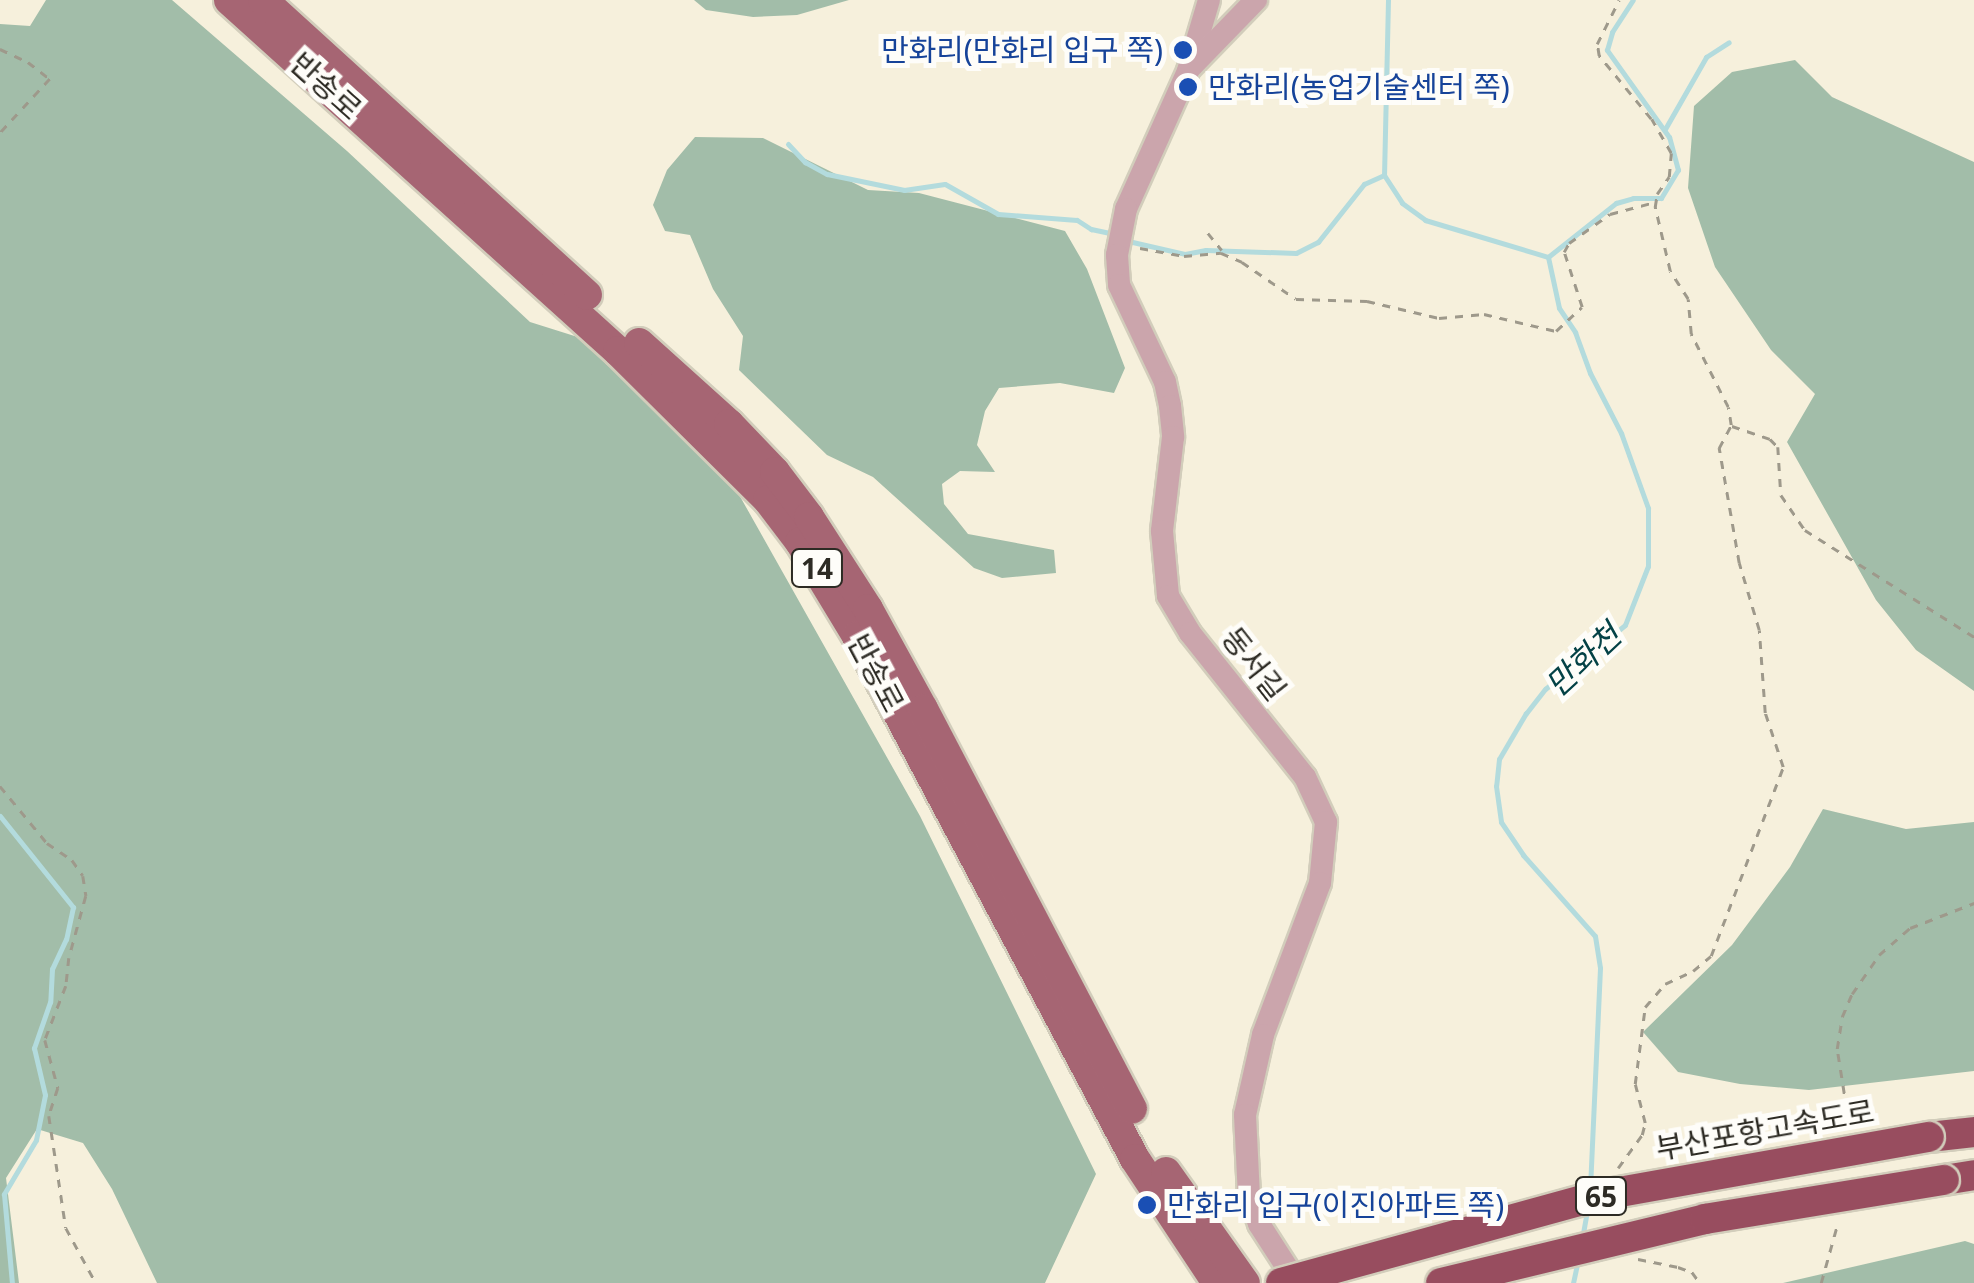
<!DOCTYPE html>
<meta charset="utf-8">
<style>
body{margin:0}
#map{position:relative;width:1974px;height:1283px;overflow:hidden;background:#f6f0dc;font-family:"Noto Sans","Noto Sans KR",sans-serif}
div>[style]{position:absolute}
.forest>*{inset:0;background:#a2bda9}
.stream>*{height:5px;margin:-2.5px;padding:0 2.5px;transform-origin:2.5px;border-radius:2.5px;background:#b3dbdd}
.path>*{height:2.5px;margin-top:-1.25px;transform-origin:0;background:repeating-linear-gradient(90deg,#9e998b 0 8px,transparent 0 16px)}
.roads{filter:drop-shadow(2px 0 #d2cdbb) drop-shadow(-2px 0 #d2cdbb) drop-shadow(0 2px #d2cdbb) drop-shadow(0 -2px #d2cdbb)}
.minor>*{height:22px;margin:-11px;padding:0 11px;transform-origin:11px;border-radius:11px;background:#cba5ac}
.major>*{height:30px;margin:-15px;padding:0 15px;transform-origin:15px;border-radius:15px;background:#a66573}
.highway>*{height:30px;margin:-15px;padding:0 15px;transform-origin:15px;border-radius:15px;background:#984d5f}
.bridges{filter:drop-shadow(2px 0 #d2cdbb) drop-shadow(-2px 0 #d2cdbb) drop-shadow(0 2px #d2cdbb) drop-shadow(0 -2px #d2cdbb)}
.highway-bridge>*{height:30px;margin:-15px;padding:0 15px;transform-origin:15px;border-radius:15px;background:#984d5f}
.dots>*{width:28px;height:28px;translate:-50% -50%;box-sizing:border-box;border:5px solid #fefdf9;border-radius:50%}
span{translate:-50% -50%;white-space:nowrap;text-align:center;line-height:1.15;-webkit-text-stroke:10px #fefdf9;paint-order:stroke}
.shield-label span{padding:2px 8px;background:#fefdf9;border:2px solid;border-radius:8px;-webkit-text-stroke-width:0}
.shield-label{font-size:28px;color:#2d2b24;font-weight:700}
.transit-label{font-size:30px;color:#164399}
.right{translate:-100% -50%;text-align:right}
.left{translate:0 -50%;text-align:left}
.street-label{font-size:30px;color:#2d2b24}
.water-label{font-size:32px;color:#044246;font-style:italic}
</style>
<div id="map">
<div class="forest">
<div style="clip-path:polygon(46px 0,172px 0,347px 151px,530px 322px,584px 339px,667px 422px,724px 468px,920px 816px,1096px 1174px,1045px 1283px,157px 1283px,112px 1189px,83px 1143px,37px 1129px,6px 1178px,19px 1283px,0 1283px,0 24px,30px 26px)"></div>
<div style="clip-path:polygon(694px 0,849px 0,797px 15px,753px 17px,706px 10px)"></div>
<div style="clip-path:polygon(1795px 60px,1832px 97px,1974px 162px,1974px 691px,1916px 650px,1876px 600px,1787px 442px,1815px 394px,1771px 350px,1715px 267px,1688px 188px,1694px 106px,1732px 72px)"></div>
<div style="clip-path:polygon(695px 137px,763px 138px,868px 190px,919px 193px,1065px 231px,1087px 269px,1125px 368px,1114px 393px,1060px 383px,999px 388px,985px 411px,977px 445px,995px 472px,960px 471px,942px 484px,944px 504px,968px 534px,1054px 550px,1056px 573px,1002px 578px,974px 568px,873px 477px,827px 455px,739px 370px,743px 336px,713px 289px,690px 235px,665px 231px,653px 205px,667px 170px)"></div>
<div style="clip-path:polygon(1823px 809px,1906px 829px,1974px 822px,1974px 1071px,1809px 1090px,1740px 1084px,1678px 1072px,1643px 1032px,1732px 945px,1790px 867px)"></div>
<div style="clip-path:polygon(1965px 1241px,1974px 1244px,1974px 1283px,1783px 1283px)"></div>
</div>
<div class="stream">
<div style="left:1388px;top:0;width:175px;rotate:91.3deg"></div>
<div style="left:1384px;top:175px;width:33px;rotate:57deg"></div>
<div style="left:1402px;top:203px;width:29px;rotate:36deg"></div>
<div style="left:1425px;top:220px;width:128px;rotate:16.7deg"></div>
<div style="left:1548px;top:257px;width:52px;rotate:77.8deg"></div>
<div style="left:1559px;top:308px;width:29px;rotate:56deg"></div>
<div style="left:1575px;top:332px;width:44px;rotate:69.9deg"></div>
<div style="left:1590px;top:373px;width:68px;rotate:62.7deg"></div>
<div style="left:1621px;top:433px;width:80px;rotate:70.2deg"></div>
<div style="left:1648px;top:508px;width:58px;rotate:90deg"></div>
<div style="left:1648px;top:566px;width:63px;rotate:111.3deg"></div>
<div style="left:1625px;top:625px;width:102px;rotate:141.3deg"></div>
<div style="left:1545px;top:689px;width:31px;rotate:128deg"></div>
<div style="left:1526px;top:713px;width:53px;rotate:120.4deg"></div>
<div style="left:1499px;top:759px;width:27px;rotate:96deg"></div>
<div style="left:1496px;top:786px;width:36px;rotate:82deg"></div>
<div style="left:1501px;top:822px;width:40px;rotate:56deg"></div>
<div style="left:1523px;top:855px;width:108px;rotate:48.4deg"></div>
<div style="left:1595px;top:936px;width:32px;rotate:81deg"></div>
<div style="left:1600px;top:968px;width:217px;rotate:92.6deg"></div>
<div style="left:1665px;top:129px;width:83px;rotate:-60.3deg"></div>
<div style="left:1706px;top:57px;width:27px;rotate:-33deg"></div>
<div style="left:788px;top:144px;width:25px;rotate:47deg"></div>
<div style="left:805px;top:162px;width:25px;rotate:29deg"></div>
<div style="left:827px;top:174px;width:79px;rotate:11.7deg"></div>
<div style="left:904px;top:190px;width:41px;rotate:-8.3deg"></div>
<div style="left:945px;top:184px;width:61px;rotate:29.5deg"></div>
<div style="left:998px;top:214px;width:79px;rotate:4.3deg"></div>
<div style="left:1077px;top:220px;width:17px;rotate:33deg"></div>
<div style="left:1091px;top:229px;width:24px;rotate:12deg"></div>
<div style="left:1128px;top:241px;width:58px;rotate:12.8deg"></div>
<div style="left:1185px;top:254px;width:21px;rotate:-11deg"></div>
<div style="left:1206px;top:250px;width:90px;rotate:1.9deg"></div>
<div style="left:1296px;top:253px;width:25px;rotate:-27deg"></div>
<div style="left:1318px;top:242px;width:74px;rotate:-51.6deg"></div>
<div style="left:1364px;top:184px;width:22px;rotate:-24deg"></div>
<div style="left:1548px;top:257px;width:87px;rotate:-38.5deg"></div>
<div style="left:1616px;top:203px;width:18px;rotate:-16deg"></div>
<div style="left:1633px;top:198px;width:28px"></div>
<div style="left:1661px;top:198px;width:33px;rotate:-59deg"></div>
<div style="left:1678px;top:170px;width:34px;rotate:-105deg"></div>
<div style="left:1669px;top:137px;width:107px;rotate:-125.5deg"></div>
<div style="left:1607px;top:50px;width:19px;rotate:-74deg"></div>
<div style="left:1612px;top:32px;width:38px;rotate:-57deg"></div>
<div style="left:0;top:816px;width:117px;rotate:51.3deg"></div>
<div style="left:73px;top:907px;width:33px;rotate:102deg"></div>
<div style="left:66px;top:939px;width:33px;rotate:115deg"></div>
<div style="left:52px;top:969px;width:33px;rotate:93deg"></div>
<div style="left:50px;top:1002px;width:49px;rotate:109.2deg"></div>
<div style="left:34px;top:1048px;width:48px;rotate:76.8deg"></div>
<div style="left:45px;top:1095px;width:46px;rotate:101.3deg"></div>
<div style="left:36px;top:1140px;width:63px;rotate:120.7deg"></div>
<div style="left:4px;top:1194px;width:89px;rotate:84.9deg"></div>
<div style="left:1582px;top:1239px;width:28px;rotate:-80deg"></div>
<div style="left:1573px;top:1283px;width:24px;rotate:-78deg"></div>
</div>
<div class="path">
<div style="left:0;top:49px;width:31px;rotate:25deg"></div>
<div style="left:28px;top:62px;width:28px;rotate:38deg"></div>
<div style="left:50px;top:79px;width:74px;rotate:132.8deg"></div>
<div style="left:1208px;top:233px;width:22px;rotate:51deg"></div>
<div style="left:1140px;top:248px;width:45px;rotate:10.3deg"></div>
<div style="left:1184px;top:256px;width:37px;rotate:-5deg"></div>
<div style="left:1221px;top:253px;width:23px;rotate:23deg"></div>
<div style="left:1242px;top:262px;width:65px;rotate:34.4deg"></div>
<div style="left:1296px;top:299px;width:71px;rotate:1.6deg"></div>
<div style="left:1367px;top:301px;width:74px;rotate:13.3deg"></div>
<div style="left:1439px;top:318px;width:45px;rotate:-5.1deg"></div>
<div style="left:1484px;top:314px;width:74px;rotate:13.3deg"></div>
<div style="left:1556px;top:331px;width:35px;rotate:-43deg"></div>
<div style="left:1582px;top:307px;width:58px;rotate:-108.1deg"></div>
<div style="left:1564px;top:252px;width:10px;rotate:-61deg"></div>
<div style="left:1569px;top:243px;width:50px;rotate:-35.3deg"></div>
<div style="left:1610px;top:214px;width:47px;rotate:-14.9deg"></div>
<div style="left:1732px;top:426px;width:40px;rotate:18.9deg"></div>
<div style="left:1770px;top:439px;width:11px;rotate:45deg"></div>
<div style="left:1778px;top:447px;width:48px;rotate:86.4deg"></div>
<div style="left:1781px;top:495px;width:42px;rotate:55.6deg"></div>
<div style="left:1805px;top:530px;width:200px;rotate:32.3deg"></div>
<div style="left:0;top:786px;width:74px;rotate:50.5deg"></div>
<div style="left:47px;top:843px;width:30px;rotate:34deg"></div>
<div style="left:72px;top:860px;width:19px;rotate:55deg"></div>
<div style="left:83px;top:876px;width:20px;rotate:81deg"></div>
<div style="left:86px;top:896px;width:64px;rotate:105.3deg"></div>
<div style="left:69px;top:958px;width:28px;rotate:96deg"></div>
<div style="left:66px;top:986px;width:58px;rotate:111.3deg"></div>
<div style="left:45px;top:1040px;width:50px;rotate:74.8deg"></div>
<div style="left:58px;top:1088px;width:29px;rotate:108deg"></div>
<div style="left:49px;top:1116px;width:113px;rotate:81.4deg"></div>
<div style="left:66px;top:1228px;width:63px;rotate:61.4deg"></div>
<div style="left:1849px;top:1125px;width:77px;rotate:-99deg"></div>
<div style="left:1837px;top:1049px;width:32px;rotate:-81deg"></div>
<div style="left:1842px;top:1017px;width:25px;rotate:-67deg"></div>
<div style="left:1852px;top:994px;width:47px;rotate:-55.3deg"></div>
<div style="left:1879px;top:955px;width:41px;rotate:-41.1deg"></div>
<div style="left:1910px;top:928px;width:69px;rotate:-21.3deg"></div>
<div style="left:1618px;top:1168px;width:41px;rotate:-54deg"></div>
<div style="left:1642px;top:1135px;width:12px;rotate:-76deg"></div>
<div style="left:1645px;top:1123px;width:40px;rotate:-104.4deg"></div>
<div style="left:1635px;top:1084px;width:78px;rotate:-82.6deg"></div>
<div style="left:1645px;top:1007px;width:30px;rotate:-49deg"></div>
<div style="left:1665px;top:984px;width:31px;rotate:-25deg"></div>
<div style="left:1693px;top:971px;width:23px;rotate:-40deg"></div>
<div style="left:1711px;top:956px;width:202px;rotate:-69.1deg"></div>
<div style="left:1783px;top:767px;width:57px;rotate:-108.4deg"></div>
<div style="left:1765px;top:713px;width:83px;rotate:-94.1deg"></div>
<div style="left:1759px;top:630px;width:70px;rotate:-106.6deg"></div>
<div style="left:1739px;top:563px;width:117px;rotate:-99.9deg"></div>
<div style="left:1719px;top:448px;width:26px;rotate:-62deg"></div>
<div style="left:1731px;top:425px;width:18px;rotate:-99deg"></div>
<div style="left:1728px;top:407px;width:82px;rotate:-116.9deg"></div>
<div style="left:1691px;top:334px;width:35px;rotate:-95deg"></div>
<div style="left:1688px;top:299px;width:33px;rotate:-123deg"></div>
<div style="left:1670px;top:271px;width:66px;rotate:-103.2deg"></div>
<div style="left:1655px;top:207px;width:13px;rotate:-81deg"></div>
<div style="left:1657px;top:194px;width:21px;rotate:-55deg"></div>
<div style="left:1669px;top:177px;width:24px;rotate:-85deg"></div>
<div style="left:1671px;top:153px;width:39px;rotate:-120deg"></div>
<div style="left:1651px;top:119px;width:82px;rotate:-129.5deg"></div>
<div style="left:1599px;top:56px;width:12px;rotate:-99deg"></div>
<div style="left:1597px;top:44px;width:49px;rotate:-63.4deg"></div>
<div style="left:1638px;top:1259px;width:41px;rotate:11.3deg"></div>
<div style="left:1678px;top:1267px;width:15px;rotate:20deg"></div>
<div style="left:1692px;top:1272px;width:14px;rotate:54deg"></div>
<div style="left:1821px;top:1283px;width:63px;rotate:-74.4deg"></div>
</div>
<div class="roads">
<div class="minor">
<div style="left:1209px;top:0;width:74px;rotate:106.5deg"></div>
<div style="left:1188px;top:71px;width:151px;rotate:114.2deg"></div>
<div style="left:1126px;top:209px;width:47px;rotate:101.1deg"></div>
<div style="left:1117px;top:255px;width:30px;rotate:86deg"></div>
<div style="left:1119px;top:285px;width:107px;rotate:64.6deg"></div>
<div style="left:1165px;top:382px;width:25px;rotate:78deg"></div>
<div style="left:1170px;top:406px;width:31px;rotate:84deg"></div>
<div style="left:1173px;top:437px;width:95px;rotate:96.7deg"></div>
<div style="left:1162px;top:531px;width:65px;rotate:84.7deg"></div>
<div style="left:1168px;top:596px;width:43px;rotate:59.3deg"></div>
<div style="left:1190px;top:633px;width:184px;rotate:51.4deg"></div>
<div style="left:1305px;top:777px;width:50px;rotate:65deg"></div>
<div style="left:1326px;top:822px;width:61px;rotate:95.6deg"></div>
<div style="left:1320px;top:883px;width:162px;rotate:110.6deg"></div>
<div style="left:1263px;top:1035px;width:82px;rotate:102.7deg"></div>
<div style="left:1245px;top:1115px;width:81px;rotate:87.2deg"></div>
<div style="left:1249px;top:1196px;width:30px;rotate:70deg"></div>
<div style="left:1259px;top:1224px;width:70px;rotate:57.2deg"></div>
<div style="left:1190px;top:68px;width:95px;rotate:-45.9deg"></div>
</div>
<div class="major">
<div style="left:229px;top:0;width:524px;rotate:42.06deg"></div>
<div style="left:618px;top:351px;width:211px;rotate:44.8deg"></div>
<div style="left:768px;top:500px;width:53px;rotate:52.7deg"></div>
<div style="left:800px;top:542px;width:110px;rotate:58.8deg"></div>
<div style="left:857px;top:636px;width:592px;rotate:62.01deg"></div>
<div style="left:1135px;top:1159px;width:149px;rotate:56.5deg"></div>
<div style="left:263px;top:0;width:438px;rotate:42.3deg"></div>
<div style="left:639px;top:343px;width:121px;rotate:42deg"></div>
<div style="left:729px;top:424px;width:66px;rotate:46.2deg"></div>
<div style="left:775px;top:472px;width:56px;rotate:52.9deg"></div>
<div style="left:809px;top:517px;width:109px;rotate:57.3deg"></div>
<div style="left:868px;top:609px;width:114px;rotate:61.2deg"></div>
<div style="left:923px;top:709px;width:451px;rotate:62.4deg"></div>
<div style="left:1166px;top:1172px;width:136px;rotate:54.6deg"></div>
</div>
<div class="highway">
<div style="left:1929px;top:1137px;width:45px;rotate:-6.3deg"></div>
<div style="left:1944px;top:1180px;width:30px;rotate:-9deg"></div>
</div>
</div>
<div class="bridges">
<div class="highway-bridge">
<div style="left:1281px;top:1283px;width:328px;rotate:-15.4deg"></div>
<div style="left:1597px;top:1196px;width:337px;rotate:-10.1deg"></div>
<div style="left:1441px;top:1283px;width:272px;rotate:-13.6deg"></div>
<div style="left:1705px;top:1219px;width:242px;rotate:-9.3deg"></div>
</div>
</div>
<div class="dots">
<div style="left:1183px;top:50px;background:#1a4fb4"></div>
<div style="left:1188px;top:87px;background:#1a4fb4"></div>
<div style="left:1147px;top:1205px;background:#1a4fb4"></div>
</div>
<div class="shield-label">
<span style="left:817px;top:568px">14</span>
<span style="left:1601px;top:1196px">65</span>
</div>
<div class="transit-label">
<span class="right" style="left:1163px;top:50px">만화리(만화리 입구 쪽)</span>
<span class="left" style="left:1208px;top:87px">만화리(농업기술센터 쪽)</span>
<span class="left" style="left:1167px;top:1205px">만화리 입구(이진아파트 쪽)</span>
</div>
<div class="street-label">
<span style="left:326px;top:86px;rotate:42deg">반송로</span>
<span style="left:1254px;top:664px;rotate:52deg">동서길</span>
<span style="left:876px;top:673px;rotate:62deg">반송로</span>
<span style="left:1765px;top:1130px;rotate:-10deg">부산포항고속도로</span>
</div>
<div class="water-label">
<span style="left:1583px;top:660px;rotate:-43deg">만화천</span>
</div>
</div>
